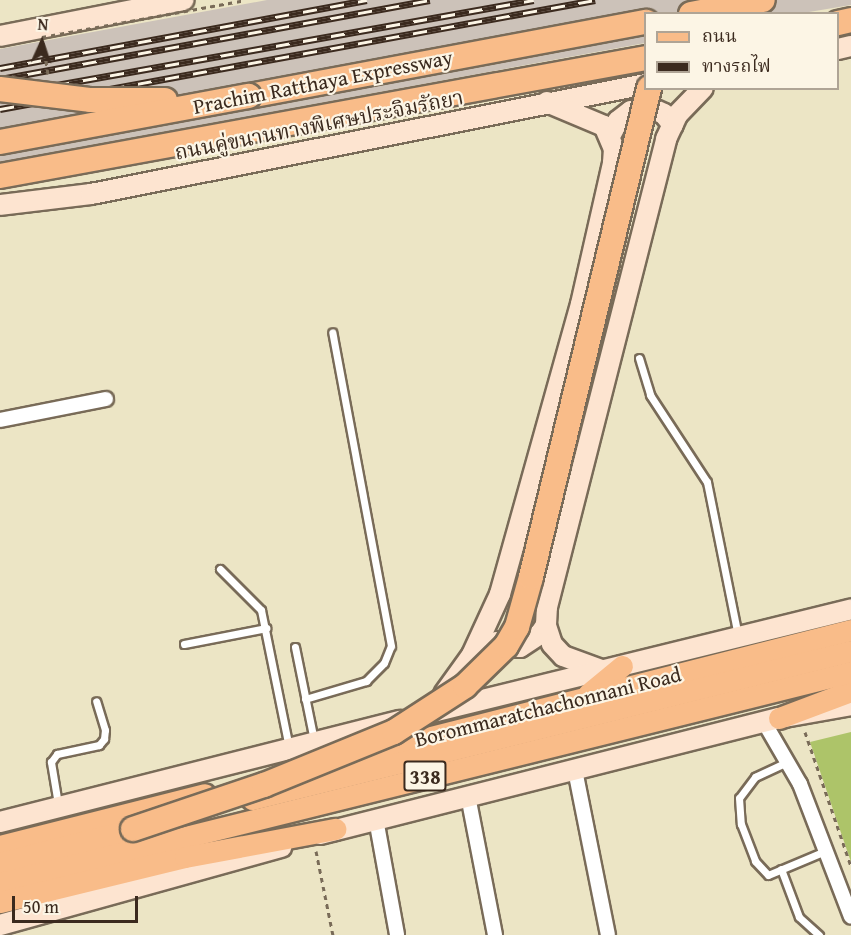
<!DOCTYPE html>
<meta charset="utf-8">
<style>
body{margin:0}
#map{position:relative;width:851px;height:935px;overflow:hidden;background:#ece5c5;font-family:"Gentium Book Plus","Noto Serif Thai",serif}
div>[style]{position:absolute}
.industrial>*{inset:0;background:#ccc2b9}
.green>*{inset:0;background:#adc469}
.path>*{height:3px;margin-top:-1.5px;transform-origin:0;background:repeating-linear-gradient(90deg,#796b58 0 4.5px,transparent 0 9px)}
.roads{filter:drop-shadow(2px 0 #796b58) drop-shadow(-2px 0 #796b58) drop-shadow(0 2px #796b58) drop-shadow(0 -2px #796b58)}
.service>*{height:7px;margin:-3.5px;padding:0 3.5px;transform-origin:3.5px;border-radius:3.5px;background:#fff}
.minor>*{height:14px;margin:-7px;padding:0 7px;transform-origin:7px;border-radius:7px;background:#fff}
.secondary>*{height:20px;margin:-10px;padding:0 10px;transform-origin:10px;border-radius:10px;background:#fde4d0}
.primary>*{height:21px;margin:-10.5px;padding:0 10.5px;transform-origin:10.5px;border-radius:10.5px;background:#f9bc89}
.motorway>*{height:24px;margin:-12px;padding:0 12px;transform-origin:12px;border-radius:12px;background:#f9bc89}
.rail>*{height:7px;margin-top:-3.5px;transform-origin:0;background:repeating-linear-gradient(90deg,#fcf5e5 0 14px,#3b2a1e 0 28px);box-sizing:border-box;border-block:2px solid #3b2a1e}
.path-bridge>*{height:3px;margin-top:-1.5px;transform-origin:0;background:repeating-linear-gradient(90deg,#796b58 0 4.5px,transparent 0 9px)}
.bridges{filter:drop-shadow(2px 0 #796b58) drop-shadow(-2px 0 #796b58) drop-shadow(0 2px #796b58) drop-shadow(0 -2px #796b58)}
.motorway-bridge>*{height:24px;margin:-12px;padding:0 12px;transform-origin:12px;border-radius:12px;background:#f9bc89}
span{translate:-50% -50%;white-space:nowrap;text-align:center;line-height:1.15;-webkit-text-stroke:4.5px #fcf5e5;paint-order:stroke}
.shield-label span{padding:2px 4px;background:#fcf5e5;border:2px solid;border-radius:4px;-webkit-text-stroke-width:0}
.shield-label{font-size:20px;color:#3b2a1e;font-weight:700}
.street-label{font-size:21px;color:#3b2a1e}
.legend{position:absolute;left:644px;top:12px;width:195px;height:78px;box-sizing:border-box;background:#fcf5e5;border:2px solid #afa495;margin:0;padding:8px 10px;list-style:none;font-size:18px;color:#3b2a1e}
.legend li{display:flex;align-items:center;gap:12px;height:30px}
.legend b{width:30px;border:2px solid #afa495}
.north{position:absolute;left:12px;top:12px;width:60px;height:60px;-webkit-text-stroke:4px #fcf5e5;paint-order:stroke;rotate:3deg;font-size:16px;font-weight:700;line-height:24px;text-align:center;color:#3b2a1e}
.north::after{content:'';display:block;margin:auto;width:21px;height:27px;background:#3b2a1e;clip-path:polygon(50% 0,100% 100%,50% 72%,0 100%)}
.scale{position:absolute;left:12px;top:896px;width:126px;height:27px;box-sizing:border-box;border:3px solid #3b2a1e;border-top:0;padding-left:8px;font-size:18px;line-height:21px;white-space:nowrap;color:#3b2a1e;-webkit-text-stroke:4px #fcf5e5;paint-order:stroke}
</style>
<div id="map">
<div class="industrial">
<div style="clip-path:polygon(267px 0,851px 0,851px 5px,803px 13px,646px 14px,645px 43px,0 162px,0 49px)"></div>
</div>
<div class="green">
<div style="clip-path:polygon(851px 732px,851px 862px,810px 742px)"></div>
</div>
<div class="path">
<div style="left:805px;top:732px;width:142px;rotate:71.1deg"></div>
<div style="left:316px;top:851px;width:86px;rotate:78.6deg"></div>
</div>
<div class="roads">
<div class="service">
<div style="left:639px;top:358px;width:39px;rotate:73deg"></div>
<div style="left:650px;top:395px;width:104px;rotate:56.8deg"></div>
<div style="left:707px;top:482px;width:157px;rotate:78.6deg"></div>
<div style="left:220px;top:569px;width:58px;rotate:45deg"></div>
<div style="left:261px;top:610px;width:141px;rotate:78.5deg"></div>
<div style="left:184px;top:644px;width:84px;rotate:-11deg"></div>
<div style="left:295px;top:647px;width:95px;rotate:78.5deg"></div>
<div style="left:305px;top:699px;width:64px;rotate:-16.4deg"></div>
<div style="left:366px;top:681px;width:25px;rotate:-45deg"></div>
<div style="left:384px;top:663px;width:18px;rotate:-68deg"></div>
<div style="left:391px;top:646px;width:319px;rotate:-100.6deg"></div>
<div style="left:787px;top:762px;width:35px;rotate:155deg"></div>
<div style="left:755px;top:777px;width:26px;rotate:127deg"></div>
<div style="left:739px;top:798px;width:26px;rotate:86deg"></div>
<div style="left:741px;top:824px;width:40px;rotate:69deg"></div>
<div style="left:755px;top:861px;width:19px;rotate:47deg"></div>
<div style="left:768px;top:875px;width:62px;rotate:-22.8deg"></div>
<div style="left:58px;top:804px;width:43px;rotate:-99.5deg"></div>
<div style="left:51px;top:762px;width:10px;rotate:-53deg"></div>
<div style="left:57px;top:754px;width:43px;rotate:-12.1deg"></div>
<div style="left:99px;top:745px;width:8px;rotate:-50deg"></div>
<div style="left:104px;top:739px;width:9px;rotate:-84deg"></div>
<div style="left:105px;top:730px;width:30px;rotate:-107deg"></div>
<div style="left:781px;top:869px;width:51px;rotate:69.4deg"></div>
<div style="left:799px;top:917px;width:27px;rotate:42deg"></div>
</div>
<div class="minor">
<div style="left:0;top:420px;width:108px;rotate:-11.2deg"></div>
<div style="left:764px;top:722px;width:72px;rotate:59.9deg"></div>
<div style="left:800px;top:784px;width:142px;rotate:69deg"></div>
<div style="left:575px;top:770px;width:168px;rotate:78.7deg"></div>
<div style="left:468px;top:796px;width:142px;rotate:79deg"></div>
<div style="left:376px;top:819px;width:118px;rotate:79.7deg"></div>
</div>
<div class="secondary">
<div style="left:0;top:36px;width:187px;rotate:-11.1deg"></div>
<div style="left:838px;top:49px;width:13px;rotate:-13deg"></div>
<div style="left:610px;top:136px;width:17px;rotate:-62deg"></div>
<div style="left:618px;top:121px;width:16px;rotate:-38deg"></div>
<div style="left:631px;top:111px;width:22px;rotate:-5deg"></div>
<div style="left:653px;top:109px;width:12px;rotate:24deg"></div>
<div style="left:664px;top:114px;width:14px;rotate:51deg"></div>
<div style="left:0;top:205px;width:92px;rotate:-6.9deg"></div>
<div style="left:91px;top:194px;width:566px;rotate:-11.21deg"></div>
<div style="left:496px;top:642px;width:7px;rotate:34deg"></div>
<div style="left:502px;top:646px;width:18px;rotate:3deg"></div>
<div style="left:520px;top:647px;width:24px;rotate:-33deg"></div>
<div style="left:540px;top:634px;width:11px;rotate:-56deg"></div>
<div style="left:601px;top:670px;width:40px;rotate:-159.8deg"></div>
<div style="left:563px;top:656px;width:16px;rotate:-133deg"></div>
<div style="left:552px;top:644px;width:20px;rotate:-108deg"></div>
<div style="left:546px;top:625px;width:18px;rotate:-87deg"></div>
<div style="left:547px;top:607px;width:483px;rotate:-75.7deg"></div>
<div style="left:666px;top:139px;width:26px;rotate:-65deg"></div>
<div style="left:677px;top:115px;width:37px;rotate:-46deg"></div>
<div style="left:444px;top:694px;width:48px;rotate:-54.3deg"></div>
<div style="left:472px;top:655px;width:67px;rotate:-65.3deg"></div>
<div style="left:500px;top:594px;width:301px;rotate:-74.4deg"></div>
<div style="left:581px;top:304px;width:145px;rotate:-77.2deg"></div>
<div style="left:613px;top:163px;width:14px;rotate:-86deg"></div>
<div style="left:614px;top:149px;width:25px;rotate:-113deg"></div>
<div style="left:604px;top:126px;width:62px;rotate:-157.2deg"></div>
<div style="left:429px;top:713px;width:435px;rotate:-13.8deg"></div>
<div style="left:0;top:822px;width:413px;rotate:-14.2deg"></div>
<div style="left:320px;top:834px;width:473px;rotate:-14.2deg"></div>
<div style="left:779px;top:718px;width:73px;rotate:-10.2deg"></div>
<div style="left:0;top:925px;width:292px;rotate:-15.5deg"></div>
</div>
<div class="primary">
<div style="left:588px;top:694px;width:44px;rotate:-39.5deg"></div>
<div style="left:779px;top:718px;width:77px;rotate:-20.6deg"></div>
<div style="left:360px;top:755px;width:507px;rotate:-14.28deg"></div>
<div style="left:252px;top:799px;width:617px;rotate:-13.88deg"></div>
<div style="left:0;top:846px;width:211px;rotate:-14.2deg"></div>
<div style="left:0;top:863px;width:154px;rotate:-14.3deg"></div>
<div style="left:0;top:883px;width:877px;rotate:-13.93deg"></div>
<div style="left:0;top:902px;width:190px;rotate:-13.7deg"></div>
<div style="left:185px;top:857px;width:153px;rotate:-10.6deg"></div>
</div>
<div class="motorway">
<div style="left:691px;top:14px;width:73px;rotate:-11deg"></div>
<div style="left:838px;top:23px;width:13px;rotate:-13deg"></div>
<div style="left:249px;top:96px;width:404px;rotate:-10.6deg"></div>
</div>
</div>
<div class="rail">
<div style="left:0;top:68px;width:373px;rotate:-10.5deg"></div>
<div style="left:0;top:79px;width:437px;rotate:-10.4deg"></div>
<div style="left:0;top:95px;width:542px;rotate:-10.09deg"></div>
<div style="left:0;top:109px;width:605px;rotate:-10.38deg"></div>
</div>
<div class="path-bridge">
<div style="left:48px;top:74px;width:37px;rotate:-99deg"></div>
<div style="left:42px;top:37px;width:206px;rotate:-10.3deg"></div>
</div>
<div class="bridges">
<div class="motorway-bridge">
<div style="left:0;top:89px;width:92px;rotate:6.9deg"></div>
<div style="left:91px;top:100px;width:74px"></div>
<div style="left:0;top:142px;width:253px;rotate:-10.5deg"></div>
<div style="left:0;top:176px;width:657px;rotate:-10.35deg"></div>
<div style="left:133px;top:829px;width:138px;rotate:-18.6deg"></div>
<div style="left:264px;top:785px;width:140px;rotate:-22.2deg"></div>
<div style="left:394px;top:732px;width:85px;rotate:-32.9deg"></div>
<div style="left:465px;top:686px;width:57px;rotate:-44.3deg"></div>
<div style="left:506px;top:646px;width:22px;rotate:-60deg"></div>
<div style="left:517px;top:627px;width:52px;rotate:-74.4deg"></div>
<div style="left:531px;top:577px;width:503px;rotate:-76.43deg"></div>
</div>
</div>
<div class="shield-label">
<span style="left:425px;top:776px">338</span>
</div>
<div class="street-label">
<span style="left:323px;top:82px;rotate:-11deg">Prachim Ratthaya Expressway</span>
<span style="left:319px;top:125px;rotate:-11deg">ถนนคู่ขนานทางพิเศษประจิมรัถยา</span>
<span style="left:548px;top:707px;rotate:-14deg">Borommaratchachonnani Road</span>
</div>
<ul class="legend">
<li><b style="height:8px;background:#f9bc89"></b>ถนน</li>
<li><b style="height:8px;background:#3b2a1e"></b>ทางรถไฟ</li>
</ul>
<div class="north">N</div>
<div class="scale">50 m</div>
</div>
